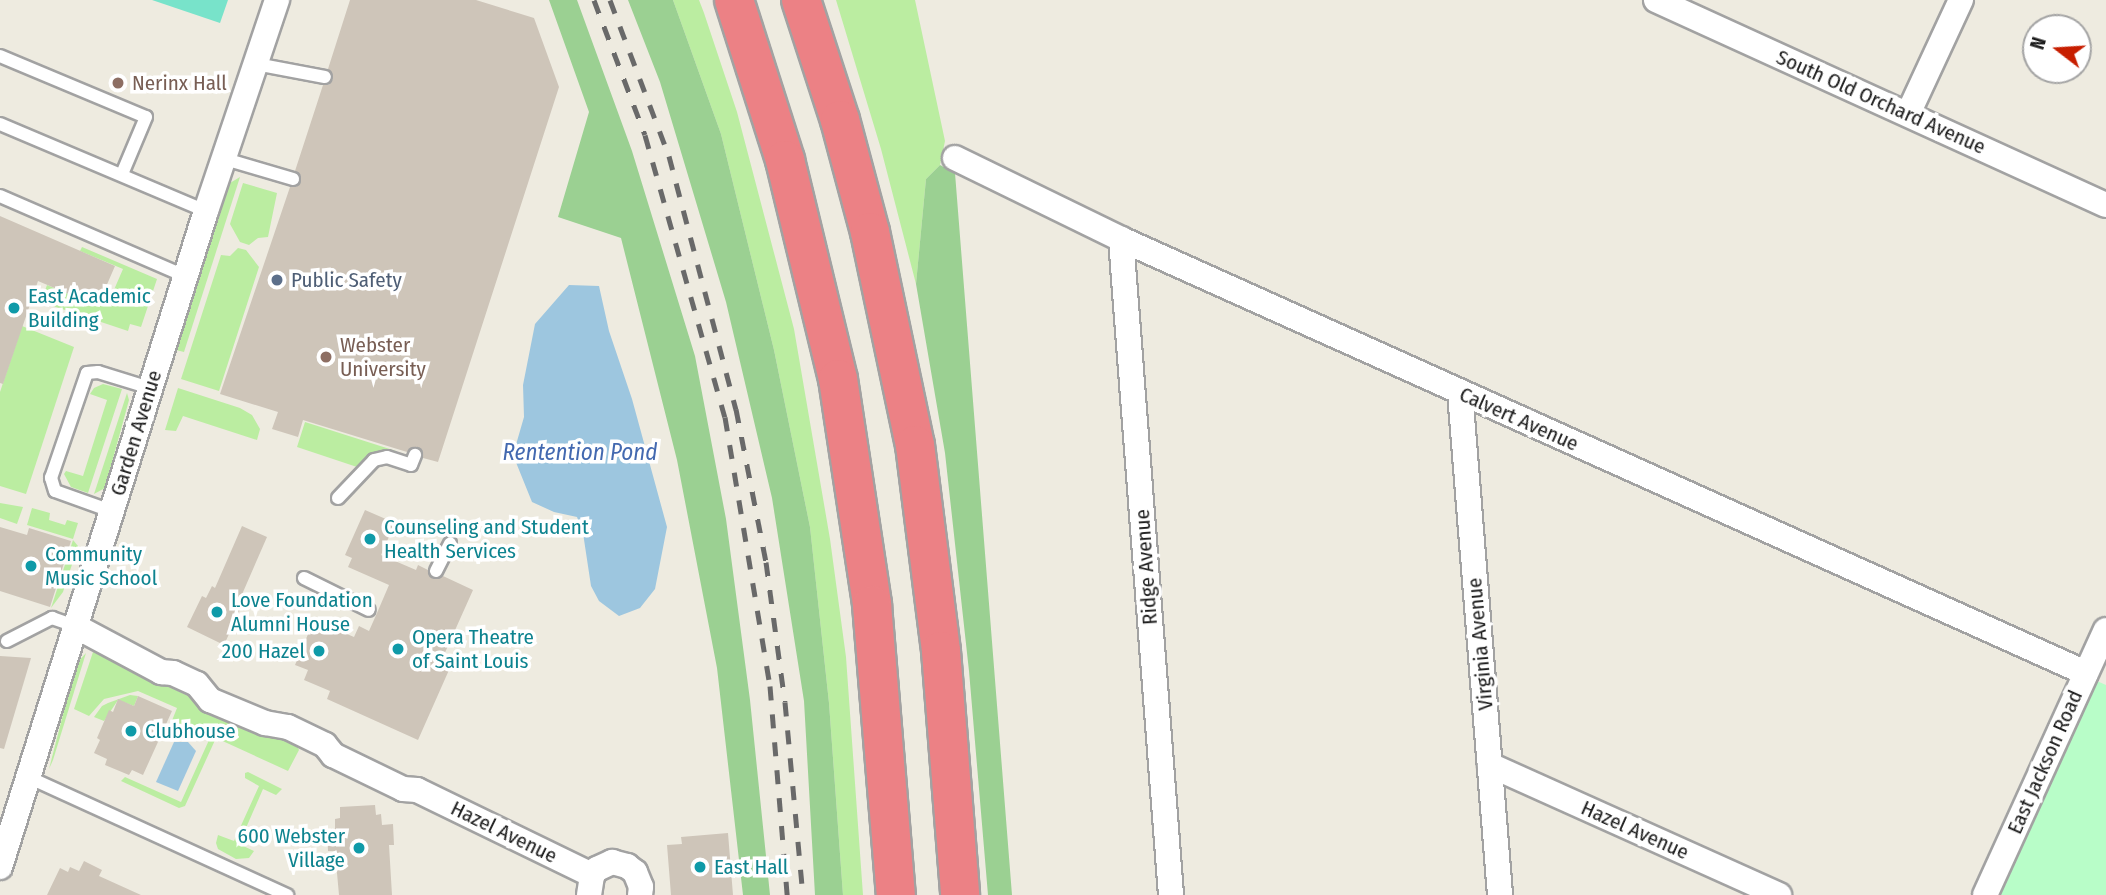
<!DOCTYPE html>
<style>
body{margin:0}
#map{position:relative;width:2106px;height:895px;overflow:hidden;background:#eeebe0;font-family:"Fira Sans Condensed",sans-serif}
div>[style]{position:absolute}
.grass>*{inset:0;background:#bbeda1}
.forest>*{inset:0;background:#9bd092}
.park>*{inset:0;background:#b8fdc8}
.pitch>*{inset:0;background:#78e3ca}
.water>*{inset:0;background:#9dc6df}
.building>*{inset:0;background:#cec5b9}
.roads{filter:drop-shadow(2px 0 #a2a2a2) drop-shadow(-2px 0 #a2a2a2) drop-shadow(0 2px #a2a2a2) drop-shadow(0 -2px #a2a2a2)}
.lane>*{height:12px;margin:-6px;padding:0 6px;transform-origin:6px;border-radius:6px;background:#fff}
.street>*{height:24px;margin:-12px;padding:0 12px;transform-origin:12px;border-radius:12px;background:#fff}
.highway>*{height:38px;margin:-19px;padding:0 19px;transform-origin:19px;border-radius:19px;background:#ec8185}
.rail>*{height:5px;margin-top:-2.5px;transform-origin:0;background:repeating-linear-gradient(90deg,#696969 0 14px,transparent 0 28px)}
.dots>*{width:19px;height:19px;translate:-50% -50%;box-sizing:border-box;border:4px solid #fff;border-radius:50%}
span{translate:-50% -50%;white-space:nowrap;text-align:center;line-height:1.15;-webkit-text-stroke:7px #fff;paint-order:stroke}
.education-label{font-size:21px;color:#785e54}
.left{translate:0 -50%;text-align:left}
.street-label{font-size:21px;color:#1b1b1b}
.service-label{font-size:21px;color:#4e5e75}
.culture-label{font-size:21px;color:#0d838f}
.right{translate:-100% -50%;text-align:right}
.water-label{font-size:23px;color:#4369b0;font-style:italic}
.north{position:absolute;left:2022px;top:14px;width:70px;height:70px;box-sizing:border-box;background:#fff;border:2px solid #a4a4a4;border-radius:50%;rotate:287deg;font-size:19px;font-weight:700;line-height:28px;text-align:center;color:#1b1b1b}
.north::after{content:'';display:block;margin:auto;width:24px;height:32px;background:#c71e00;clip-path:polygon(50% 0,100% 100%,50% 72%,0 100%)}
</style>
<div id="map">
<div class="grass">
<div style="clip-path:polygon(673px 0,699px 0,704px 13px,737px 112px,794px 329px,830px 539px,846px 657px,863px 895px,843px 895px,829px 703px,810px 527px,774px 350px,721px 134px)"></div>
<div style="clip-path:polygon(836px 0,915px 0,945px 141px,940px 165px,926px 179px,916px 284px,881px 149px)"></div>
<div style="clip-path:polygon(240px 177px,184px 352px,176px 350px,230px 183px)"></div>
<div style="clip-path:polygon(243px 183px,277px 193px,268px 237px,258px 238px,249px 245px,240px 242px,230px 224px)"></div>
<div style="clip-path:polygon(82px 247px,157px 279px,141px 327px,130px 324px,128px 331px,41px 302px,47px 285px,90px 303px,95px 292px,110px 299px,123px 269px,80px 251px)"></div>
<div style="clip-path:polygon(238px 248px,246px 250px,259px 267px,219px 391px,181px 379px,221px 255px,230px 256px)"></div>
<div style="clip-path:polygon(22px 326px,74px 347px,26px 494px,0 486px,0 392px)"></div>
<div style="clip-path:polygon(103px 384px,122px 389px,88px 493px,71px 487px,64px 474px,66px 471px,83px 476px,107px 400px,90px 394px,94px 388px)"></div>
<div style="clip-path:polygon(178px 388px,240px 408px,252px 415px,260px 429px,257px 440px,183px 416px,176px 431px,165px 430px)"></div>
<div style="clip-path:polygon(127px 393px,129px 400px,105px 488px,94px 494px)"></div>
<div style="clip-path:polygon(305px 422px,396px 451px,395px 454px,377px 453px,357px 467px,297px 447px)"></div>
<div style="clip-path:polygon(0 503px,23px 507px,17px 524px,0 518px)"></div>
<div style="clip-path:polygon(32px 508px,50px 513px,49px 520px,65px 525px,67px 520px,78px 523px,73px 539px,27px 525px)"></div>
<div style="clip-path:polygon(73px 540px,78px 546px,63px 592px,51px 608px)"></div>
<div style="clip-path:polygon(93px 652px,297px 746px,299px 750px,288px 771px,216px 738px,185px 806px,179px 808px,121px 781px,125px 777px,181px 802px,209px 740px,171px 723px,177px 708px,138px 691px,104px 699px,89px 716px,74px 709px)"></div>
<div style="clip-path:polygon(86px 653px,53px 760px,49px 769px,76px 664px)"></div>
<div style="clip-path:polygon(130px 695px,138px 696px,134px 706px,118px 700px,104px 721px,94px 717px,102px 706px,108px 703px)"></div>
<div style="clip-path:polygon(248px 772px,282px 789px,276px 795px,263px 789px,239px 844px,254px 851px,249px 858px,236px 859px,218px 849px,216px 843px,218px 835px,234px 841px,259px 786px,245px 778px,245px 773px)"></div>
</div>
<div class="forest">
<div style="clip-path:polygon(549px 0,577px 0,632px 151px,695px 356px,726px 519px,750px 700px,770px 895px,743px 895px,717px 668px,677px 460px,621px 238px,558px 217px,589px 112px)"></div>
<div style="clip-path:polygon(628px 0,673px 0,721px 134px,774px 350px,810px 527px,829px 703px,843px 895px,815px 895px,804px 701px,772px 498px,726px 302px,660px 82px)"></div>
<div style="clip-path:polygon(940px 165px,955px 173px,1012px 895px,988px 895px,969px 671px,945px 453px,916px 284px,926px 179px)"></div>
</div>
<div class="park">
<div style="clip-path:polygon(2090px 678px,2106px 685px,2106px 895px,1991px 895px)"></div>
</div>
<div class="pitch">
<div style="clip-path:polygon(152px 0,228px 0,220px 23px)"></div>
</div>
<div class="water">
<div style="clip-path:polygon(569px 285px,599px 286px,609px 331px,632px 399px,667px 527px,655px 589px,640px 608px,619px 616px,599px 601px,591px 586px,583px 533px,577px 517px,554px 512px,532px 502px,513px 455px,524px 417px,523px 385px,535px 324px)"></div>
<div style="clip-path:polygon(174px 742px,188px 742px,196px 751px,178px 791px,156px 782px)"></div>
</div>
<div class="building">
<div style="clip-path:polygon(350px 0,476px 0,534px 18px,559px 87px,438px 462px,423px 458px,422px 450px,418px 447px,410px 448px,407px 452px,303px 420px,298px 437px,272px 429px,278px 412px,220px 394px,290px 187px,296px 187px,301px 182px,301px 176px,295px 171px,323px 85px,329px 85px,333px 79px,328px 69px)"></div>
<div style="clip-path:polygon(0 216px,115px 266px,102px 296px,95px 292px,90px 303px,38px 281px,3px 384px,0 383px)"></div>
<div style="clip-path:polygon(365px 510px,395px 523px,381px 555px,416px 570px,418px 565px,428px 570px,433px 579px,443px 576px,473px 590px,439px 666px,449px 670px,418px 740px,327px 699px,330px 691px,304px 680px,308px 670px,295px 665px,314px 620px,354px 637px,359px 626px,369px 631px,377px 613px,389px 585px,348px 567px,352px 558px,345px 555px)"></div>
<div style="clip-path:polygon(242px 526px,267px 537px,240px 599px,244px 601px,224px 645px,187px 627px,202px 596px,206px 598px,212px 586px,215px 588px)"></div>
<div style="clip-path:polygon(0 527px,27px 535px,29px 528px,71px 541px,50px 607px,0 591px)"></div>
<div style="clip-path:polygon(0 656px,31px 658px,4px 749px,0 748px)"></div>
<div style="clip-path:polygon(138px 696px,172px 711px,143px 775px,132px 770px,129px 775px,105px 765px,107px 759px,94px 753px,100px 740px,97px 738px,109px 710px,113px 712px,118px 699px,134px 706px)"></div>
<div style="clip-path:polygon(375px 805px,376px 815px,381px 814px,382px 825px,393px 824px,394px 845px,389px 845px,392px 895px,339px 895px,335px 851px,328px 851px,327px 829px,335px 829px,335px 819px,340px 818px,340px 807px)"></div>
<div style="clip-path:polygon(728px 833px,733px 895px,671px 895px,667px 845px,682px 844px,681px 837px)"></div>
<div style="clip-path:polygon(84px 861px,102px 870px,99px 876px,141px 895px,47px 895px,60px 868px,68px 872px,70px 867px,79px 871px)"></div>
</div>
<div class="roads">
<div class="lane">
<div style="left:0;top:56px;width:158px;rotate:22.7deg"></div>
<div style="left:146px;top:117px;width:62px;rotate:112.8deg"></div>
<div style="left:256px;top:64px;width:70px;rotate:10.7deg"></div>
<div style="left:0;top:124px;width:224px;rotate:22.9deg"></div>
<div style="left:225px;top:159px;width:71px;rotate:16.4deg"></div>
<div style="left:0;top:196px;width:202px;rotate:23.4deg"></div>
<div style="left:338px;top:498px;width:52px;rotate:-46.5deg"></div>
<div style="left:374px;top:460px;width:13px;rotate:-13deg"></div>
<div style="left:387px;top:457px;width:25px;rotate:18deg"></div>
<div style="left:411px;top:465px;width:11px;rotate:-68deg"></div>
<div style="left:111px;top:511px;width:59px;rotate:-160.3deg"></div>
<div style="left:55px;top:491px;width:14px;rotate:-107deg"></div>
<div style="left:51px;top:478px;width:111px;rotate:-71.1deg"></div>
<div style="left:87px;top:373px;width:11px;rotate:-5deg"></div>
<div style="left:98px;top:372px;width:54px;rotate:17.1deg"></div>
<div style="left:436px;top:571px;width:31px;rotate:-63deg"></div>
<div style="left:304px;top:578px;width:72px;rotate:26.2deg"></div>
<div style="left:7px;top:641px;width:51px;rotate:-27.1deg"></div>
<div style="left:52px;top:618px;width:24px;rotate:19deg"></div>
<div style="left:28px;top:777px;width:285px;rotate:24.5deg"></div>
</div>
<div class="street">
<div style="left:1656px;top:0;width:494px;rotate:24.5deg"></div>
<div style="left:1908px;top:114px;width:126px;rotate:-65.1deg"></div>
<div style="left:955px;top:158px;width:185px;rotate:26deg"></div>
<div style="left:1121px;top:239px;width:1058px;rotate:24.22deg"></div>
<div style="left:1121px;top:239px;width:658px;rotate:85.64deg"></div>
<div style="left:1460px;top:392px;width:505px;rotate:85.45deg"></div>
<div style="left:75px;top:626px;width:98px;rotate:28.1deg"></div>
<div style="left:161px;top:672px;width:12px;rotate:5deg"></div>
<div style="left:173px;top:673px;width:26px;rotate:25deg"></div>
<div style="left:197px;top:684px;width:21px;rotate:51deg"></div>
<div style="left:210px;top:700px;width:60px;rotate:22.7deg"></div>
<div style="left:265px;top:723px;width:23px;rotate:10deg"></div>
<div style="left:288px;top:727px;width:41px;rotate:25.9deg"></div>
<div style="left:325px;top:745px;width:13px;rotate:51deg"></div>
<div style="left:333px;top:755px;width:78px;rotate:25.9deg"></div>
<div style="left:403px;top:789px;width:14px;rotate:4deg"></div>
<div style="left:417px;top:790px;width:195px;rotate:25.9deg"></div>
<div style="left:1490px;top:765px;width:317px;rotate:24.2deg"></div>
<div style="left:0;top:867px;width:688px;rotate:-72.57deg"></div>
<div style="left:206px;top:211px;width:223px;rotate:-71.4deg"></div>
<div style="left:589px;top:895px;width:20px;rotate:-81deg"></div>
<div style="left:592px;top:875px;width:8px;rotate:-50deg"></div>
<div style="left:597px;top:869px;width:17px;rotate:-25deg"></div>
<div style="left:612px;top:862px;width:16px;rotate:15deg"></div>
<div style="left:627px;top:866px;width:10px;rotate:37deg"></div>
<div style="left:635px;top:872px;width:16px;rotate:68deg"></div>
<div style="left:641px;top:887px;width:8px;rotate:97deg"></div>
<div style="left:1985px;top:895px;width:291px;rotate:-65.5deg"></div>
</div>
<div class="highway">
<div style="left:734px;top:0;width:168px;rotate:72.3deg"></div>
<div style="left:785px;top:160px;width:225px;rotate:76.4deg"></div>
<div style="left:838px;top:379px;width:229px;rotate:81.4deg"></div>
<div style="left:872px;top:605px;width:291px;rotate:85.3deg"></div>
<div style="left:801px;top:0;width:126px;rotate:72deg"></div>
<div style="left:840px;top:120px;width:116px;rotate:75deg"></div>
<div style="left:870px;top:232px;width:218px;rotate:78.1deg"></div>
<div style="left:915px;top:445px;width:208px;rotate:82.8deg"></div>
<div style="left:941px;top:651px;width:245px;rotate:85.5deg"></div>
</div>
</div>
<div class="rail">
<div style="left:594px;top:0;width:144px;rotate:69.3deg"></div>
<div style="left:645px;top:135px;width:293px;rotate:74.2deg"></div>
<div style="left:725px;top:417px;width:273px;rotate:80.5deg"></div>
<div style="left:770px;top:686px;width:210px;rotate:85.3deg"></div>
<div style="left:610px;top:0;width:167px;rotate:69.3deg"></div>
<div style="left:669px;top:156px;width:262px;rotate:75.2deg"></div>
<div style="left:736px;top:409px;width:156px;rotate:78.9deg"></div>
<div style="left:766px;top:562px;width:141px;rotate:82.3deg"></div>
<div style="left:785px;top:702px;width:194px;rotate:84.7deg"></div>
</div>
<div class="dots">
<div style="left:118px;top:83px;background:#8d6e63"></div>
<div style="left:277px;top:280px;background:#5c6f8a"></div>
<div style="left:14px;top:308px;background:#0f9aa8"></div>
<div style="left:326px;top:357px;background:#8d6e63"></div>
<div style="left:370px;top:539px;background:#0f9aa8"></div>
<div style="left:31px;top:566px;background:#0f9aa8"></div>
<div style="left:217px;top:612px;background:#0f9aa8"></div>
<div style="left:398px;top:649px;background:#0f9aa8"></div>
<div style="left:319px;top:651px;background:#0f9aa8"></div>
<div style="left:131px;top:731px;background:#0f9aa8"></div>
<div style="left:359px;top:848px;background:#0f9aa8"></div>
<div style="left:700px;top:867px;background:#0f9aa8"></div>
</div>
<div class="education-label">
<span class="left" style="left:132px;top:83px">Nerinx Hall</span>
<span class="left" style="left:340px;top:357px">Webster<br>University</span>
</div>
<div class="street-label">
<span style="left:1881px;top:102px;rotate:24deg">South Old Orchard Avenue</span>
<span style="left:1519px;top:419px;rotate:24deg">Calvert Avenue</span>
<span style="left:136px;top:433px;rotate:-73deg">Garden Avenue</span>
<span style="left:1146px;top:567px;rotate:-94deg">Ridge Avenue</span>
<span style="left:1480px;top:644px;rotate:-95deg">Virginia Avenue</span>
<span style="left:2045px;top:762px;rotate:-66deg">East Jackson Road</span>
<span style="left:1635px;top:830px;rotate:24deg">Hazel Avenue</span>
<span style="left:504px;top:832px;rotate:26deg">Hazel Avenue</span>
</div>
<div class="service-label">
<span class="left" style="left:291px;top:280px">Public Safety</span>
</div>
<div class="culture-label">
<span class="left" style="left:28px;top:308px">East Academic<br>Building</span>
<span class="left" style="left:384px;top:539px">Counseling and Student<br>Health Services</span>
<span class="left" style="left:45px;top:566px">Community<br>Music School</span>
<span class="left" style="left:231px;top:612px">Love Foundation<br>Alumni House</span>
<span class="left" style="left:412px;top:649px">Opera Theatre<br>of Saint Louis</span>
<span class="right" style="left:305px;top:651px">200 Hazel</span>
<span class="left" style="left:145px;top:731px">Clubhouse</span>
<span class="right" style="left:345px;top:848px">600 Webster<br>Village</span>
<span class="left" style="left:714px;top:867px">East Hall</span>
</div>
<div class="water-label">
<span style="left:580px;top:452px">Rentention Pond</span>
</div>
<div class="north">N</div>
</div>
